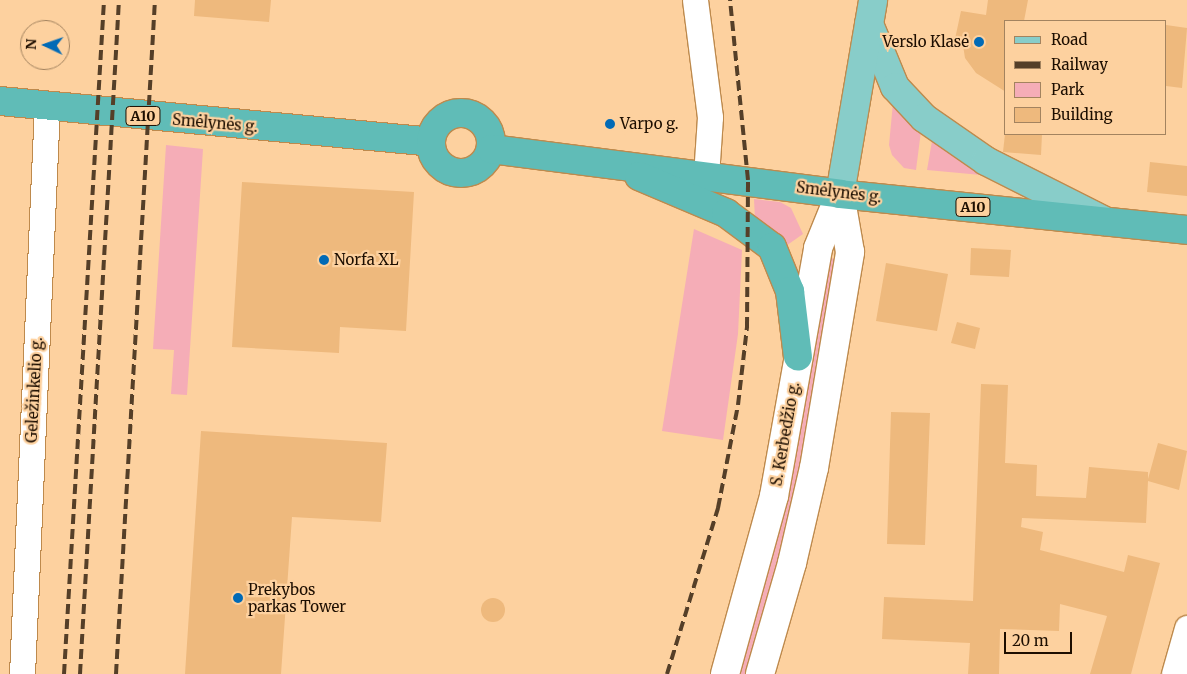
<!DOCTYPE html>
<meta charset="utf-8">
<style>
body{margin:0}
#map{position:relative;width:1187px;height:674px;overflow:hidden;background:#fdd19f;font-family:Merriweather,serif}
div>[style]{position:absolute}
.green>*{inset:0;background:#f5adb7}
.building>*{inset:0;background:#eeb97d}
.round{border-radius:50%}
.roads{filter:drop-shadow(1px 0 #be8a4d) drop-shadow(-1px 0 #be8a4d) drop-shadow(0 1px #be8a4d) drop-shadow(0 -1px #be8a4d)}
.minor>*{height:25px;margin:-12.5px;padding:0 12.5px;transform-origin:12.5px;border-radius:12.5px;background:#fff}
.secondary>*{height:28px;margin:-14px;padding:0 14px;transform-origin:14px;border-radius:14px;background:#fff}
.primary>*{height:28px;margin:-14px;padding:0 14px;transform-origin:14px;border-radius:14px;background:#88cdc9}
.trunk>*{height:28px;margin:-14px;padding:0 14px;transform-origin:14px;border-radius:14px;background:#60bcb7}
.trunk>.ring{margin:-14px;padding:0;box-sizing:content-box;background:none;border:28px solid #60bcb7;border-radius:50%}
.rail>*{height:4px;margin-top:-2px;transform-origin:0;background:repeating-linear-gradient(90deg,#553f28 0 10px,transparent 0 15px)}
.dots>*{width:14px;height:14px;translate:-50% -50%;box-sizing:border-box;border:2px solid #fdd19f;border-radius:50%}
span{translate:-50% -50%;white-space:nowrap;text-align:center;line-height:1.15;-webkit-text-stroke:4.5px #fdd19f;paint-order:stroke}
.shield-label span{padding:1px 4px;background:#fdd19f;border:1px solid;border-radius:4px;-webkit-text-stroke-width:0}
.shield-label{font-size:14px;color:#1d0e00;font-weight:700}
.poi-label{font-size:15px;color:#1d0e00}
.right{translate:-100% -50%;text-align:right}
.left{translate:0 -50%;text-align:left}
.street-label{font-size:15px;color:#1d0e00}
.legend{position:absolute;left:1004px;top:20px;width:162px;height:115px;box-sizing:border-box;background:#fdd19f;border:1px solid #a3835f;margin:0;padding:6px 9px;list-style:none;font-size:15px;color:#1d0e00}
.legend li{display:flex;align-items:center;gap:10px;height:25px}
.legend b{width:25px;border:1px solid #a3835f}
.north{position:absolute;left:20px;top:20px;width:50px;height:50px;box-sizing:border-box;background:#fdd19f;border:1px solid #a3835f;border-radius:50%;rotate:273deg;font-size:14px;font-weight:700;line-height:20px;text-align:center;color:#1d0e00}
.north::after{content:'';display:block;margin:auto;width:18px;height:22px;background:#016ab6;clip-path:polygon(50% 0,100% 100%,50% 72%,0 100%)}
.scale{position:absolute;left:1004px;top:632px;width:68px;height:22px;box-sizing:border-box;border:2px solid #1d0e00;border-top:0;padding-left:6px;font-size:15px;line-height:18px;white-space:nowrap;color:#1d0e00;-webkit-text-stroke:4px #fdd19f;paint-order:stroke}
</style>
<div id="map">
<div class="green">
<div style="clip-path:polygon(893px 103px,921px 131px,916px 170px,904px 168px,892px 155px,889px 145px)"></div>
<div style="clip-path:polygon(932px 141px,953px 155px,992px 176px,927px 170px)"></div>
<div style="clip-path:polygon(166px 145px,203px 149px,187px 395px,171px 394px,174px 350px,153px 349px)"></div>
<div style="clip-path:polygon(754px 199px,780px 202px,791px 208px,803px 234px,783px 248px,755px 220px)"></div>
<div style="clip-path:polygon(694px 229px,742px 250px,738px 334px,723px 440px,662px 431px)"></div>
<div style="clip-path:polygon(828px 258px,836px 259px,792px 516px,749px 674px,739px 674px,783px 514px)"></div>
</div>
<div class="building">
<div style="clip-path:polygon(195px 0,271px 0,269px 22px,194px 16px)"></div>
<div style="clip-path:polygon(988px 0,1028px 0,1024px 21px,1006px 21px,1006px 92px,976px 73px,965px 58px,962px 39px,955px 39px,961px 11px,986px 15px)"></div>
<div style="clip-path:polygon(1166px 25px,1187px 28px,1182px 88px,1166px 86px)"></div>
<div style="clip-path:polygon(1005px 134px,1042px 134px,1041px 155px,1003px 152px)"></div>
<div style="clip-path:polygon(1150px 162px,1187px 166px,1187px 196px,1147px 192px)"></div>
<div style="clip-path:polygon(242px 182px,414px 192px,406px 331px,340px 327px,339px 353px,232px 347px)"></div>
<div style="clip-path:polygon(971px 248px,1011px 250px,1009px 277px,970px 275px)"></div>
<div style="clip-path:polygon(886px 263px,948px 274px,937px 331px,876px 321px)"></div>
<div style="clip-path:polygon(957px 322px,980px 328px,975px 349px,951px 343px)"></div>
<div style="clip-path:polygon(981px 384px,1008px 385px,1005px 463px,1037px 465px,1036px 496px,1086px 498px,1089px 467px,1148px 472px,1148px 479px,1158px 443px,1187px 451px,1179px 490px,1148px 481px,1146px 523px,1022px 518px,1021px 527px,1043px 532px,1040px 550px,1124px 572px,1128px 555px,1160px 563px,1131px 674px,1090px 674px,1107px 616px,1060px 604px,1059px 631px,1000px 629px,999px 674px,968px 674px,970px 643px,882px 639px,884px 597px,973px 601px)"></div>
<div style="clip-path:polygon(891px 412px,930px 413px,925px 545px,887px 544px)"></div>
<div style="clip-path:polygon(201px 431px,387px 443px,381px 522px,292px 517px,281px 674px,185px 674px)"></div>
<div class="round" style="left:481px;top:598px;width:24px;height:24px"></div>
</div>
<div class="roads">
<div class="minor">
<div style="left:695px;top:0;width:118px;rotate:82.7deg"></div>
<div style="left:710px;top:117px;width:59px;rotate:93.9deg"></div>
<div style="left:22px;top:674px;width:569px;rotate:-87.48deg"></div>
<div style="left:1174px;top:674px;width:48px;rotate:-74.2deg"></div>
</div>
<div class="secondary">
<div style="left:725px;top:674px;width:185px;rotate:-74.6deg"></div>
<div style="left:774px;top:496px;width:252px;rotate:-79.9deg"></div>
<div style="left:818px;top:248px;width:58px;rotate:-67.8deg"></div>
<div style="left:760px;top:674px;width:116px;rotate:-73.9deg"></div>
<div style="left:792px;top:563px;width:98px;rotate:-77deg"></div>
<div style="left:814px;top:468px;width:219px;rotate:-80.5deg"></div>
<div style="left:850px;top:252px;width:59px;rotate:-99.8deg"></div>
</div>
<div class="primary">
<div style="left:869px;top:24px;width:68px;rotate:67.6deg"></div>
<div style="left:895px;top:87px;width:42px;rotate:46.9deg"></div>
<div style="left:924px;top:118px;width:75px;rotate:34.7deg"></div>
<div style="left:986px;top:161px;width:133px;rotate:26.8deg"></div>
<div style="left:840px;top:194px;width:197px;rotate:-80.3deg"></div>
</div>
<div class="trunk">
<div style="left:0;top:101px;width:432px;rotate:5.4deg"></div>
<div class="ring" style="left:431px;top:113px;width:32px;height:32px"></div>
<div style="left:491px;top:149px;width:352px;rotate:7.3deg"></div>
<div style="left:840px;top:194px;width:349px;rotate:5.9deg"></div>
<div style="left:639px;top:176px;width:95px;rotate:23deg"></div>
<div style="left:726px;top:213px;width:57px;rotate:36.5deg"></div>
<div style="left:772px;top:247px;width:48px;rotate:67.8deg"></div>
<div style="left:790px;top:291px;width:66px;rotate:83.1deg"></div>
</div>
</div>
<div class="rail">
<div style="left:64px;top:674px;width:675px;rotate:-86.6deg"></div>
<div style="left:80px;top:674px;width:675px;rotate:-86.69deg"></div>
<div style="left:116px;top:674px;width:675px;rotate:-86.69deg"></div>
<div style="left:667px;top:674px;width:174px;rotate:-72.9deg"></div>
<div style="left:718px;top:508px;width:105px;rotate:-79deg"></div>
<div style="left:738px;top:405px;width:79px;rotate:-83.4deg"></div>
<div style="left:747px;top:327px;width:147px;rotate:-89.6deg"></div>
<div style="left:748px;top:180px;width:181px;rotate:-95.7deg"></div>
</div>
<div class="dots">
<div style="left:979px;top:42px;background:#016ab6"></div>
<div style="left:610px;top:124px;background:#016ab6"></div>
<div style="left:324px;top:260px;background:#016ab6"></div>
<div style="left:238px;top:598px;background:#016ab6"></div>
</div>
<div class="shield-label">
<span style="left:143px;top:116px">A10</span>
<span style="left:973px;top:207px">A10</span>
</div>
<div class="poi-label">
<span class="right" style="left:969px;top:42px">Verslo Klasė</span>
<span class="left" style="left:620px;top:124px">Varpo g.</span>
<span class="left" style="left:334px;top:260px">Norfa XL</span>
<span class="left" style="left:248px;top:598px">Prekybos<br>parkas Tower</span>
</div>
<div class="street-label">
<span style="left:215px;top:123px;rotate:5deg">Smėlynės g.</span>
<span style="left:839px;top:192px;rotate:7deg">Smėlynės g.</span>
<span style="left:34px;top:390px;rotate:-87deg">Geležinkelio g.</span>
<span style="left:785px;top:434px;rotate:-80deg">S. Kerbedžio g.</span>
</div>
<ul class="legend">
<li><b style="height:6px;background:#88cdc9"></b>Road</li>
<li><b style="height:6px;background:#553f28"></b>Railway</li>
<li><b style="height:14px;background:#f5adb7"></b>Park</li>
<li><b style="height:14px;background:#eeb97d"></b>Building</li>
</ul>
<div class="north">N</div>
<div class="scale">20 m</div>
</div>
